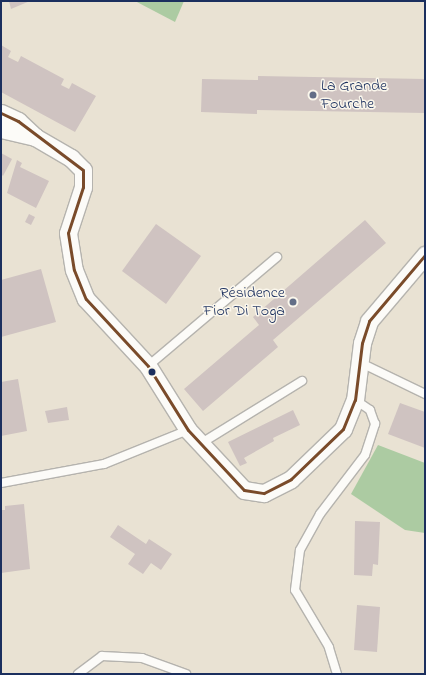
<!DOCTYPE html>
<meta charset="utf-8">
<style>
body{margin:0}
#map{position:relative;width:426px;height:675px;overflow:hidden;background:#e9e2d3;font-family:"Indie Flower",sans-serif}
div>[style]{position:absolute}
.forest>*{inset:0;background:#accba2}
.building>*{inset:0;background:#cfc3c1}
.roads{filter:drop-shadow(1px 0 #b5b3ae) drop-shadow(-1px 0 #b5b3ae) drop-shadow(0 1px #b5b3ae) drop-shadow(0 -1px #b5b3ae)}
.service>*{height:8px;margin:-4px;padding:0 4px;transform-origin:4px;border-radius:4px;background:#fcfbf8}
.minor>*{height:17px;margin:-8.5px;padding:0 8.5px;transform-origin:8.5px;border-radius:8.5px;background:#fcfbf8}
.bus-1>*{height:3px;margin:-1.5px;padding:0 1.5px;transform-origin:1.5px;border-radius:1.5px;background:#7a4b2a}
.dots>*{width:11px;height:11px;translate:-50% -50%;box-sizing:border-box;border:2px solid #fbf7ec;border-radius:50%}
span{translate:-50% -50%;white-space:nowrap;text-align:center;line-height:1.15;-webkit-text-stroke:3px #fbf7ec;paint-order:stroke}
.poi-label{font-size:16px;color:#1b2f5e}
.left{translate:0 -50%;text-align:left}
.right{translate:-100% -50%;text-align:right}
.frame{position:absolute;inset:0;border:2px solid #1b2f5e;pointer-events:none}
</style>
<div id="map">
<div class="forest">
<div style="clip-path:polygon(135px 1px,184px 1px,175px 22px)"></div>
<div style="clip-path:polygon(378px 445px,425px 463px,425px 533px,405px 530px,351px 494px)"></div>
</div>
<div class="building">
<div style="clip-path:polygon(9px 1px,30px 1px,11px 9px)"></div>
<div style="clip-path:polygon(1px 45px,11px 51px,8px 57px,18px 62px,21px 56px,64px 79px,61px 85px,69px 89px,72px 83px,96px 96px,75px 132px,1px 92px)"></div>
<div style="clip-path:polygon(258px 76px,425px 79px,425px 113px,257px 110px,257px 114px,201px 112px,202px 79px,258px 80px)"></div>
<div style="clip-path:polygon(1px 153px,12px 159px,3px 176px,1px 174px)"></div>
<div style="clip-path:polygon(17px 160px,22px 163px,20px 167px,49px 181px,36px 208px,7px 193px)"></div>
<div style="clip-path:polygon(29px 214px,35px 217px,31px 225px,25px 222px)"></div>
<div style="clip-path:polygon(365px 220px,386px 243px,273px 340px,278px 347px,203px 411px,184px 389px,259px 325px,253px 317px)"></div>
<div style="clip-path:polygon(156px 224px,201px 256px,166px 304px,122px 271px)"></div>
<div style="clip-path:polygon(41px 269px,56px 322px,1px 337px,1px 280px)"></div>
<div style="clip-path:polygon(18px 379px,27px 431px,1px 436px,1px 382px)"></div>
<div style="clip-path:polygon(400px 403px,425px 412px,425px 448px,388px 434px)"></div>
<div style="clip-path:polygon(67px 407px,69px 420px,48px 423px,45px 411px)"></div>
<div style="clip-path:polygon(293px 410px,300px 425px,273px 438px,274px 441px,244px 458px,247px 463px,240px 466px,228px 442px)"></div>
<div style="clip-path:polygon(24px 504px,30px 569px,1px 573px,1px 510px,5px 510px,5px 506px)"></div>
<div style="clip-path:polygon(355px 521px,380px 522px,378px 565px,373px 564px,372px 576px,354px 575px)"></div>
<div style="clip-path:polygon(118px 525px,146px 544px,149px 539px,172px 554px,161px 570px,151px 563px,143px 574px,128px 564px,135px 554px,110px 537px)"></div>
<div style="clip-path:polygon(357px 605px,380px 607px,377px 652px,354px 650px)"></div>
</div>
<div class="roads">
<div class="service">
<div style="left:361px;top:363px;width:71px;rotate:25.8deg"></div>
<div style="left:148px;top:366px;width:169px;rotate:-40.2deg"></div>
<div style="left:200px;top:444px;width:120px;rotate:-31.7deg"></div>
<div style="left:1px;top:483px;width:105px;rotate:-10.5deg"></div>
<div style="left:104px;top:464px;width:91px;rotate:-22deg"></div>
<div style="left:78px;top:674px;width:30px;rotate:-37deg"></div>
<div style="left:102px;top:656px;width:40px;rotate:2.9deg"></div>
<div style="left:142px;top:658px;width:47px;rotate:20deg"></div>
<div style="left:337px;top:674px;width:28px;rotate:-107deg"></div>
<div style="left:329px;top:647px;width:66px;rotate:-120.8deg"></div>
<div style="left:295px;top:590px;width:40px;rotate:-82.9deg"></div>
<div style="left:300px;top:550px;width:41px;rotate:-60.9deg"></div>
<div style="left:320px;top:514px;width:74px;rotate:-52.7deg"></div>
<div style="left:365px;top:455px;width:33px;rotate:-72deg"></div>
<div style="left:375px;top:424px;width:15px;rotate:-110deg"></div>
<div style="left:370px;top:410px;width:18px;rotate:-146deg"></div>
</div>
<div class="minor">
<div style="left:1px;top:113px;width:19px;rotate:25deg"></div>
<div style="left:18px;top:121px;width:23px;rotate:43deg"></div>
<div style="left:35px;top:137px;width:42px;rotate:30.3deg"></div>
<div style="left:71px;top:158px;width:17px;rotate:45deg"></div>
<div style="left:83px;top:170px;width:17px;rotate:90deg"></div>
<div style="left:83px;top:187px;width:48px;rotate:108.1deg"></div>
<div style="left:68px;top:233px;width:37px;rotate:81deg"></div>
<div style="left:74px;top:270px;width:31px;rotate:68deg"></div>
<div style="left:86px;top:299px;width:91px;rotate:47.2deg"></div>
<div style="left:148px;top:366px;width:75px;rotate:58deg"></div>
<div style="left:188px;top:430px;width:82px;rotate:47deg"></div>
<div style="left:244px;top:490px;width:20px;rotate:9deg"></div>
<div style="left:264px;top:493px;width:30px;rotate:-27deg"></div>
<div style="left:291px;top:479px;width:72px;rotate:-43.9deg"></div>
<div style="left:343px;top:429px;width:31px;rotate:-68deg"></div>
<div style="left:355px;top:400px;width:57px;rotate:-83deg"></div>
<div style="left:362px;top:343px;width:23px;rotate:-72deg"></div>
<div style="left:369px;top:321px;width:87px;rotate:-49.7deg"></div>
<div style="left:1px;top:129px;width:35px;rotate:13deg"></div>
</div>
</div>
<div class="bus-1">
<div style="left:1px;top:113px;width:19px;rotate:25deg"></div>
<div style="left:18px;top:121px;width:81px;rotate:37deg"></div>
<div style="left:83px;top:170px;width:17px;rotate:90deg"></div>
<div style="left:83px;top:187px;width:48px;rotate:108.1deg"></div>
<div style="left:68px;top:233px;width:37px;rotate:81deg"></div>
<div style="left:74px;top:270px;width:31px;rotate:68deg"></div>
<div style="left:86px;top:299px;width:91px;rotate:47.2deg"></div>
<div style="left:148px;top:366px;width:75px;rotate:58deg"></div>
<div style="left:188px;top:430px;width:82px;rotate:47deg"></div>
<div style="left:244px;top:490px;width:20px;rotate:9deg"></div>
<div style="left:264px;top:493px;width:30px;rotate:-27deg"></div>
<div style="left:291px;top:479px;width:72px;rotate:-43.9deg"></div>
<div style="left:343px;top:429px;width:31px;rotate:-68deg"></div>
<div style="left:355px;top:400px;width:57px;rotate:-83deg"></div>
<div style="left:362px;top:343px;width:23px;rotate:-72deg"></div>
<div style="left:369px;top:321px;width:87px;rotate:-49.7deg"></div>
</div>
<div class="dots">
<div style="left:313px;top:95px;background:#636e87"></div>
<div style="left:293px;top:302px;background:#636e87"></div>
<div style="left:152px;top:372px;background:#1b2f5e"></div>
</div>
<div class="poi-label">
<span class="left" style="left:321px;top:95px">La Grande<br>Fourche</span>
<span class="right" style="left:285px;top:302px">Résidence<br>Fior Di Toga</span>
</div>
<div class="frame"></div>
</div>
